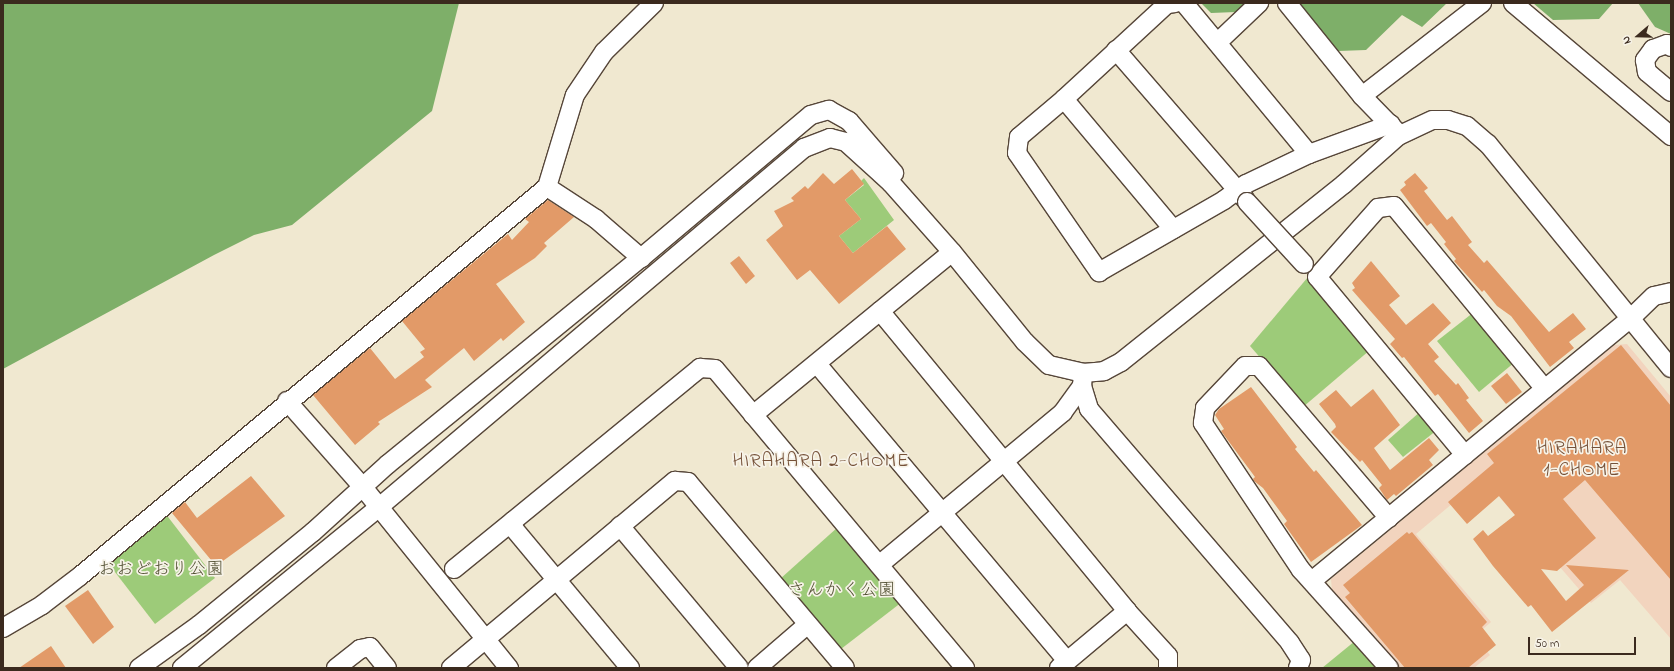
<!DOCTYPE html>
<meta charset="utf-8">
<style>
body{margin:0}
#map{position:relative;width:1674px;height:671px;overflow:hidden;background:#f0e8d0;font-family:"Indie Flower","Klee One",sans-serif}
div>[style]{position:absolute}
.built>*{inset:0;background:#f2d4be}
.green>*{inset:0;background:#9dcb79}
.forest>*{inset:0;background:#7eaf69}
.building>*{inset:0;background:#e29a68}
.roads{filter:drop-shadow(1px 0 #564639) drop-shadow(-1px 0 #564639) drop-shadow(0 1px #564639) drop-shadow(0 -1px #564639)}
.minor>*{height:18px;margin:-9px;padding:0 9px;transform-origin:9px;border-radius:9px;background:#fff}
.bridges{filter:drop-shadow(1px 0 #564639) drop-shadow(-1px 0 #564639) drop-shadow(0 1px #564639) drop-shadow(0 -1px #564639)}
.minor-bridge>*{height:18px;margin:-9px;padding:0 9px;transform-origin:9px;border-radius:9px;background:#fff}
span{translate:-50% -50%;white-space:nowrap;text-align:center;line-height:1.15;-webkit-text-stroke:3.5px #f7f3e8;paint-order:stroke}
.park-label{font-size:18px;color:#545235}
.neighbourhood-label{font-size:19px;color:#755138;letter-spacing:1px}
.frame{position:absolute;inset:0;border:4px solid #3b2a1e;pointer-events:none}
.north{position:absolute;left:1618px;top:16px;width:40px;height:40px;-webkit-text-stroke:3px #f7f3e8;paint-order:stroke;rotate:250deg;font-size:11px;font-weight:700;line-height:16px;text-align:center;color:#3b2a1e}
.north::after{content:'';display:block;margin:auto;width:14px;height:18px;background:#3b2a1e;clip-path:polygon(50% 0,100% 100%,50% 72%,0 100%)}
.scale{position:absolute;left:1528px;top:637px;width:108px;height:18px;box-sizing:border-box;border:2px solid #3b2a1e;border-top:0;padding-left:5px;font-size:12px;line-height:14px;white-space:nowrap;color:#3b2a1e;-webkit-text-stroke:3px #f7f3e8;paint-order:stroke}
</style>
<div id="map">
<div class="built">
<div style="clip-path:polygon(1627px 344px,1671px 397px,1671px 639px,1620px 580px,1591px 603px,1483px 478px,1416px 534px,1491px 622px,1475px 636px,1490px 655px,1474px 668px,1400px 668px,1332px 591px,1331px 579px,1614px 345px)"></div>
</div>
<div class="green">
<div style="clip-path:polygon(864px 178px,894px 220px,853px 253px,839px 236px,861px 219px,845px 200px,864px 185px,861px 181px)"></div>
<div style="clip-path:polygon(1308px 277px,1370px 350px,1303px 407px,1250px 346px)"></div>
<div style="clip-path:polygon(1474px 312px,1515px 362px,1479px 392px,1437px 341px)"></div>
<div style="clip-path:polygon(1421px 411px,1437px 430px,1403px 457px,1388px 440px)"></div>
<div style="clip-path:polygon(165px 513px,215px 578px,155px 624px,108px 563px)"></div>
<div style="clip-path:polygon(838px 527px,902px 602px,841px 649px,780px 579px)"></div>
<div style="clip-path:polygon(1355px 641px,1378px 668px,1322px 668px)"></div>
</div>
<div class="forest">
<div style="clip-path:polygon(3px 3px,459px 3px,432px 111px,292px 225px,254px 235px,214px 255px,3px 369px)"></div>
<div style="clip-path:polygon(1201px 3px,1248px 3px,1236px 12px,1211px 13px)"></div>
<div style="clip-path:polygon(1293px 3px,1447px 3px,1422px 27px,1402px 15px,1366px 50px,1338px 51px)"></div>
<div style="clip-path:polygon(1533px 3px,1613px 3px,1599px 19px,1553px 20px)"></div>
<div style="clip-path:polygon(1638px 3px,1671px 3px,1671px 34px,1655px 27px)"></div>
</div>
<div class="building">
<div style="clip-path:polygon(852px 169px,864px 184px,845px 200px,861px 219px,839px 236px,853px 253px,887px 226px,906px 249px,839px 304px,810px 270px,797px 280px,766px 240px,783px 226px,774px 211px,794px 201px,791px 198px,805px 186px,808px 189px,823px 173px,834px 184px)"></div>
<div style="clip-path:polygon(1415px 173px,1428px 188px,1424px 191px,1447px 220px,1452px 216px,1472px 242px,1468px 245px,1484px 263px,1487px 260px,1549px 332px,1573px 313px,1586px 329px,1569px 342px,1574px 348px,1550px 367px,1511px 316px,1497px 306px,1484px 290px,1482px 292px,1454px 261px,1456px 259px,1444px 244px,1446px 242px,1431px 223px,1427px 226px,1400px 190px,1406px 185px,1404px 182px)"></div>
<div style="clip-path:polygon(548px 200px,574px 217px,544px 243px,547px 246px,535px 258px,496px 284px,525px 322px,503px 341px,501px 338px,474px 361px,464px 348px,425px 380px,432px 387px,378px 422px,380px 424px,355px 445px,313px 395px,370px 348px,395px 379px,424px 357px,420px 352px,425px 349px,402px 321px,508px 234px,512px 240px,529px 222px,525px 219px)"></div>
<div style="clip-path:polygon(739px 256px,755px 276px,746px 284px,730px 263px)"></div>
<div style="clip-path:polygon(1371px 261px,1400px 296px,1389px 305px,1406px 325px,1433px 303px,1451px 323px,1428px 344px,1439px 357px,1434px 361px,1456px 385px,1458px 383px,1469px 398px,1466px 400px,1483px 421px,1469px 433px,1438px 394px,1435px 396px,1404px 357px,1402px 358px,1390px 344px,1395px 339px,1352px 290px,1355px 288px,1352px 283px)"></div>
<div style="clip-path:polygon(1621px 345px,1671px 406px,1671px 580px,1585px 480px,1563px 499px,1596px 538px,1557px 571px,1541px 569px,1566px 601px,1584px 585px,1566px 565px,1629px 570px,1552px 632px,1531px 605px,1528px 607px,1493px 566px,1473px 539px,1483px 530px,1488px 536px,1515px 515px,1499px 496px,1467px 524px,1448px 502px,1494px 463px,1487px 454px)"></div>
<div style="clip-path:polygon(1507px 373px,1522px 392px,1506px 404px,1491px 386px)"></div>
<div style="clip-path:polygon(1251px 387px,1297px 447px,1295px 449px,1314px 472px,1316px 470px,1362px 525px,1311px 562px,1284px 524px,1287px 521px,1263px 488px,1254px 481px,1253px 479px,1255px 477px,1221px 431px,1224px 429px,1215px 415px,1219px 409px)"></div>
<div style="clip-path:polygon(1373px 389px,1400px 425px,1374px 448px,1390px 470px,1429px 438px,1439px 450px,1429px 460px,1433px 465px,1396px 496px,1394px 494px,1387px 500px,1379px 488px,1382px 485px,1362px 460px,1360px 462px,1331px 432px,1336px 427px,1335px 424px,1319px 404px,1336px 390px,1351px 407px)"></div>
<div style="clip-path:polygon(251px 476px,285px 516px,216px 566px,172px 513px,185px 502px,197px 518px)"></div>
<div style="clip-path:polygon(1407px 532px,1409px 534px,1412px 532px,1487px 622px,1482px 627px,1496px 645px,1468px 668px,1405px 668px,1345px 597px,1350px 593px,1343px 585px)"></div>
<div style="clip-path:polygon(88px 590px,114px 627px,93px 644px,65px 606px)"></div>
<div style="clip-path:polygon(51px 646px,66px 668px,19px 668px)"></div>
</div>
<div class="roads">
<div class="minor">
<div style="left:1175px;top:3px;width:8px;rotate:173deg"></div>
<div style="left:1167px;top:4px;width:140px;rotate:137.3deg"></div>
<div style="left:1064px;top:99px;width:59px;rotate:139.8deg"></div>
<div style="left:1019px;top:137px;width:16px;rotate:97deg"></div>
<div style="left:1017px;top:153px;width:145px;rotate:55.4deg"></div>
<div style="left:1099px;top:272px;width:144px;rotate:-29.9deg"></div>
<div style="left:1224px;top:200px;width:27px;rotate:-36deg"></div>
<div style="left:1246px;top:184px;width:70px;rotate:-25.5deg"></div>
<div style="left:1309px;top:154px;width:87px;rotate:-20.1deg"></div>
<div style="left:1184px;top:3px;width:196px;rotate:50.4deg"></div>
<div style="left:1287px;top:3px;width:119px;rotate:51.1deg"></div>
<div style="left:1362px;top:96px;width:49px;rotate:45.8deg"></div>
<div style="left:1513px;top:3px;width:207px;rotate:40.1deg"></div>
<div style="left:1218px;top:42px;width:57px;rotate:-43.6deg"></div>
<div style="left:1671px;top:47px;width:5px;rotate:-143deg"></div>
<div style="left:1667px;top:44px;width:15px;rotate:160deg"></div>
<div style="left:1653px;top:49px;width:14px;rotate:126deg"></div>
<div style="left:1645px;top:60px;width:12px;rotate:81deg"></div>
<div style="left:1647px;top:72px;width:31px;rotate:40deg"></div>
<div style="left:1116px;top:50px;width:197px;rotate:49.1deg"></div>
<div style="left:1362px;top:96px;width:152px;rotate:-37.8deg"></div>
<div style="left:1064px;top:99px;width:170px;rotate:50deg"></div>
<div style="left:547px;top:187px;width:96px;rotate:-73.1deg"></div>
<div style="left:575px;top:95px;width:52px;rotate:-56deg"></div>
<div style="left:604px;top:52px;width:70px;rotate:-44.4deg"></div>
<div style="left:880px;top:311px;width:389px;rotate:50.5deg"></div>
<div style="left:1127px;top:611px;width:61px;rotate:47.7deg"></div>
<div style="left:1168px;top:656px;width:12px;rotate:90deg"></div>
<div style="left:817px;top:364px;width:388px;rotate:49.9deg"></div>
<div style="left:1083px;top:373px;width:13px;rotate:94deg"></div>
<div style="left:1082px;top:386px;width:24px;rotate:73deg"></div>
<div style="left:1089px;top:409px;width:308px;rotate:49.3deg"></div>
<div style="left:1290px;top:643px;width:20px;rotate:57deg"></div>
<div style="left:1301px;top:660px;width:9px;rotate:111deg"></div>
<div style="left:287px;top:401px;width:113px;rotate:48.6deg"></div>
<div style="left:362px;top:486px;width:234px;rotate:51.1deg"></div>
<div style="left:753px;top:415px;width:257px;rotate:-39.3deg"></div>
<div style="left:1465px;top:455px;width:231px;rotate:-129.7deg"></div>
<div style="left:1317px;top:277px;width:92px;rotate:-48.5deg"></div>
<div style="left:1378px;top:208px;width:16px;rotate:-7deg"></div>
<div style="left:1394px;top:206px;width:237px;rotate:50.5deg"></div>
<div style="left:620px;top:526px;width:185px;rotate:50deg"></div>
<div style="left:879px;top:565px;width:239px;rotate:-39.7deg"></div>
<div style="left:1063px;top:412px;width:32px;rotate:-54deg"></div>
<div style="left:454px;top:569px;width:76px;rotate:-39.1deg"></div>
<div style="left:1313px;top:580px;width:411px;rotate:-39.5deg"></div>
<div style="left:1630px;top:319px;width:33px;rotate:-44deg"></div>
<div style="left:1654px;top:296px;width:17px;rotate:-13deg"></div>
<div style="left:3px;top:628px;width:45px;rotate:-30.5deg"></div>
<div style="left:42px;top:605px;width:48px;rotate:-37.3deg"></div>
<div style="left:80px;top:576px;width:608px;rotate:-39.79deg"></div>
<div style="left:547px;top:187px;width:59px;rotate:33.1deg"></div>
<div style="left:596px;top:219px;width:60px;rotate:40.9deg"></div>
<div style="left:139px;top:668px;width:74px;rotate:-35.6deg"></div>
<div style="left:199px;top:625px;width:147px;rotate:-39.2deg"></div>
<div style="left:313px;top:532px;width:101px;rotate:-42.2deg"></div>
<div style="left:388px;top:464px;width:326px;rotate:-39.2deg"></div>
<div style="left:641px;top:258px;width:222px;rotate:-40.1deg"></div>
<div style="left:811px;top:115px;width:19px;rotate:-16deg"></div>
<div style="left:829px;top:110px;width:23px;rotate:29deg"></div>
<div style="left:849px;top:121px;width:69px;rotate:49.1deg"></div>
<div style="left:182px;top:668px;width:253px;rotate:-39.2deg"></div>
<div style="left:378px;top:508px;width:558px;rotate:-40.2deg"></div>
<div style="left:804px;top:148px;width:28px;rotate:-21deg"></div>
<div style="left:830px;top:138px;width:16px;rotate:14deg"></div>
<div style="left:846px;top:142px;width:61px;rotate:42.3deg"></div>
<div style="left:891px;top:183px;width:92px;rotate:48.5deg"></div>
<div style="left:952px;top:252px;width:116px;rotate:51deg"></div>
<div style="left:1025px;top:342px;width:33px;rotate:44deg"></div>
<div style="left:1049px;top:365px;width:35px;rotate:13deg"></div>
<div style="left:1083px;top:373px;width:21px;rotate:-5deg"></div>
<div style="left:1104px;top:371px;width:19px;rotate:-28deg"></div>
<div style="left:1121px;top:362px;width:285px;rotate:-38.6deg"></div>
<div style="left:1344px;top:184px;width:72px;rotate:-41.6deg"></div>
<div style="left:1398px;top:136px;width:38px;rotate:-25deg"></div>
<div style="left:1433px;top:120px;width:15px"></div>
<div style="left:1448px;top:120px;width:20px;rotate:18deg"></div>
<div style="left:1467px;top:126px;width:28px;rotate:41deg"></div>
<div style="left:1488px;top:144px;width:289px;rotate:50.8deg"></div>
<div style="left:336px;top:668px;width:31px;rotate:-38deg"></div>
<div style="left:360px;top:649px;width:10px;rotate:-11deg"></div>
<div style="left:370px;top:647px;width:27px;rotate:51deg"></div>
<div style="left:451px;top:668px;width:292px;rotate:-39.9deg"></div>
<div style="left:675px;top:481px;width:13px;rotate:4deg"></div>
<div style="left:688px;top:482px;width:243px;rotate:49.8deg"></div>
<div style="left:630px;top:668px;width:181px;rotate:-129.8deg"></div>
<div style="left:514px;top:529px;width:8px;rotate:-97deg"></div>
<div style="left:513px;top:521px;width:242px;rotate:-39.3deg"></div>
<div style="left:700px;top:368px;width:15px;rotate:4deg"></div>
<div style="left:715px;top:369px;width:390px;rotate:50.1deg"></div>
<div style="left:757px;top:668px;width:67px;rotate:-40.8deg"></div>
<div style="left:1059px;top:668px;width:89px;rotate:-40deg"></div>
<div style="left:1389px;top:668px;width:132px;rotate:-131.9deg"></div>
<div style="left:1301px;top:570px;width:177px;rotate:-123.7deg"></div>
<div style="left:1203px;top:423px;width:15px;rotate:-82deg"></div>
<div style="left:1205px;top:408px;width:58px;rotate:-46.4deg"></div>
<div style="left:1245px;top:366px;width:14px"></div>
<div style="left:1259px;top:366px;width:200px;rotate:49.5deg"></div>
</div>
</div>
<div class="bridges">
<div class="minor-bridge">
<div style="left:1247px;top:202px;width:84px;rotate:47.4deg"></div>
</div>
</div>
<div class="park-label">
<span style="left:161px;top:570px">おおどおり公園</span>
<span style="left:842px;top:591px">さんかく公園</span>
</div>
<div class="neighbourhood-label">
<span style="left:1582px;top:460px">HIRAHARA<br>1-CHOME</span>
<span style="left:821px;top:462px">HIRAHARA 2-CHOME</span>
</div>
<div class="frame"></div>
<div class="north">N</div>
<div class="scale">50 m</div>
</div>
